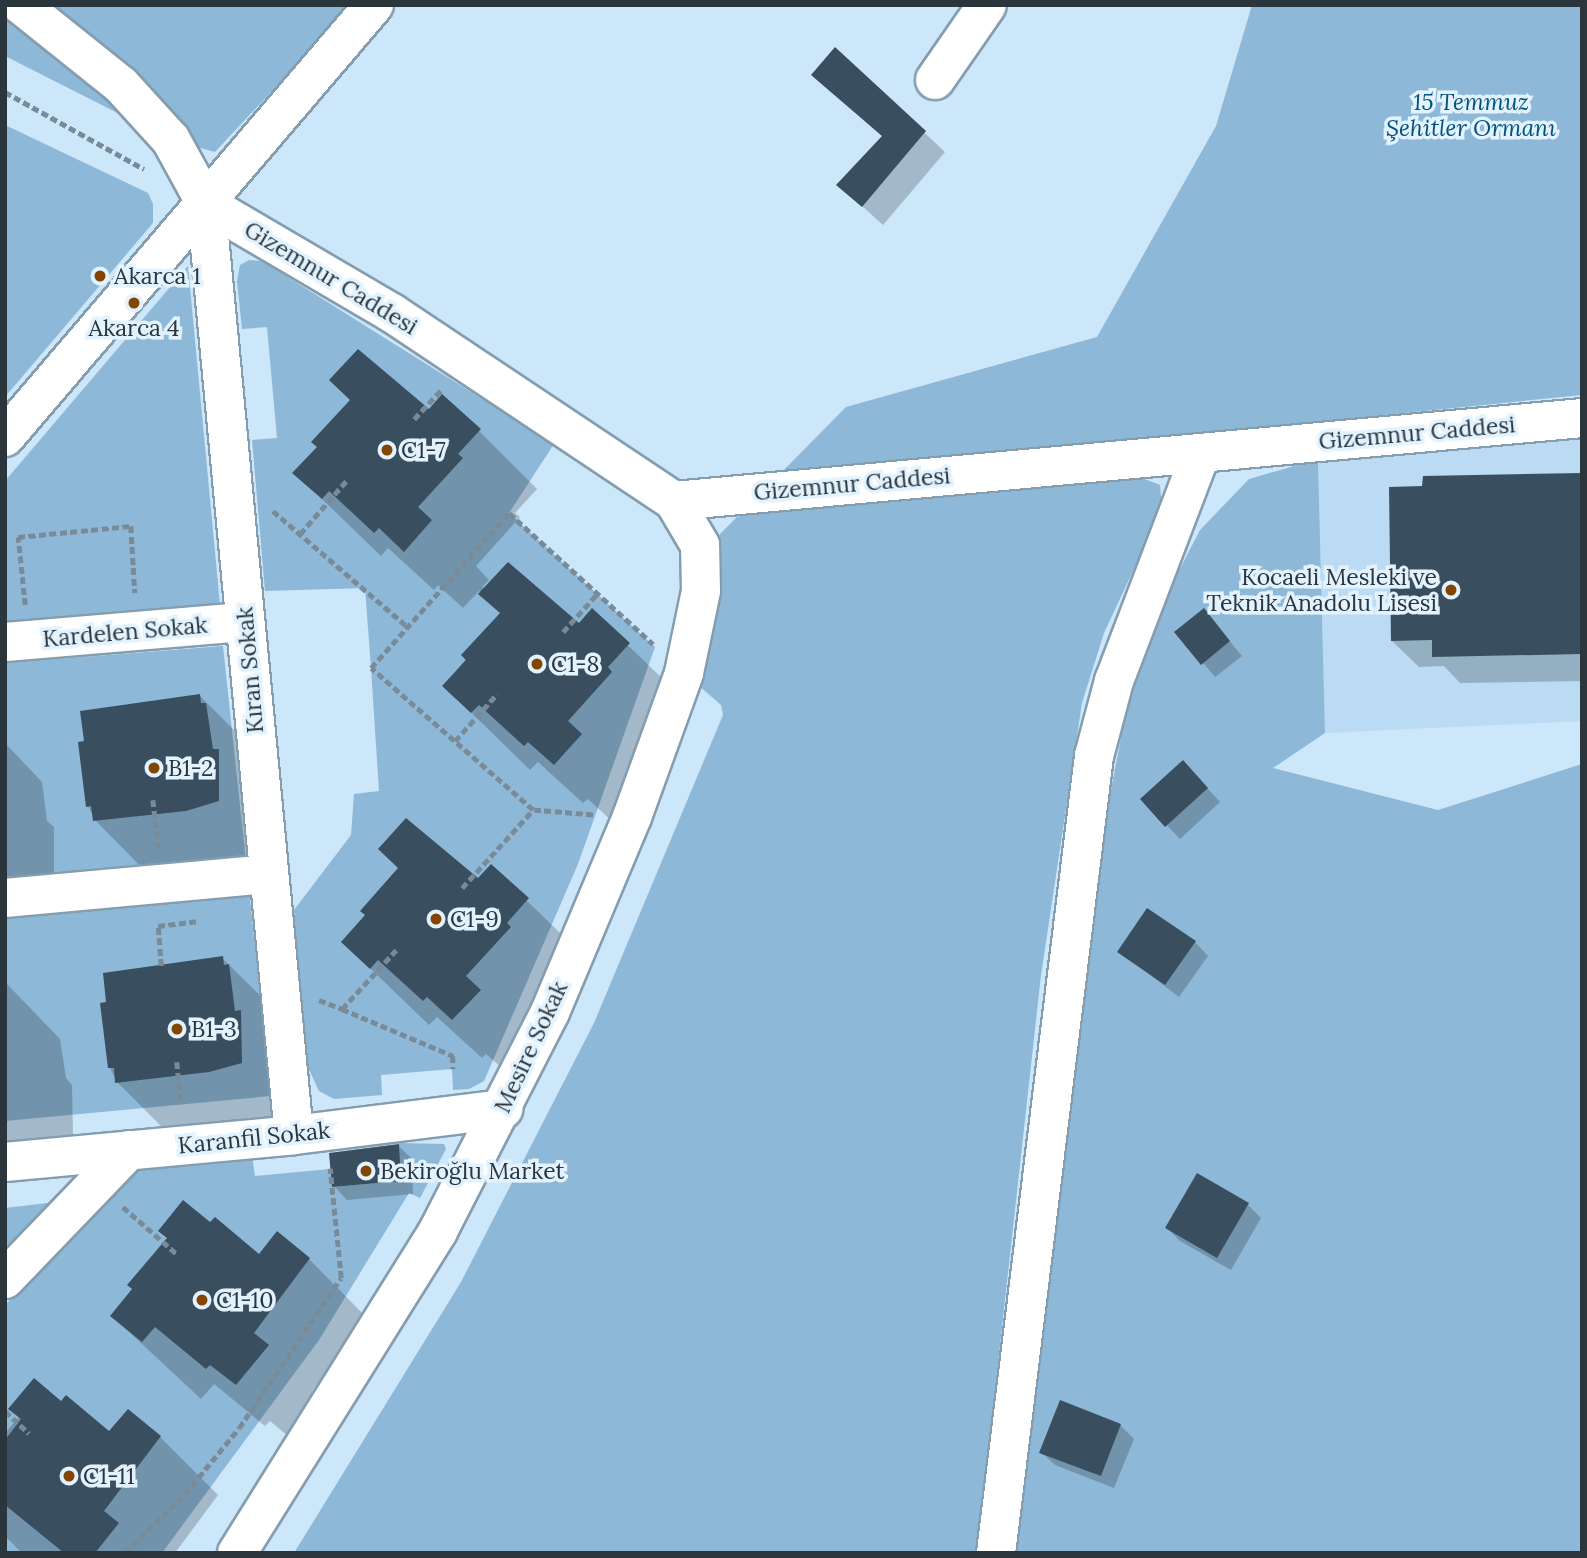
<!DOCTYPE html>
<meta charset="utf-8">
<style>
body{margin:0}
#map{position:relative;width:1587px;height:1558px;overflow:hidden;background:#cce6fa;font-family:Lora,serif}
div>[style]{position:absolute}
.built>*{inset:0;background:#badbf3}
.green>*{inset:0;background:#8eb8d7}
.shadow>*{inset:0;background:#0003}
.building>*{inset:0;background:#394f5f}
.path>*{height:4.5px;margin-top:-2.25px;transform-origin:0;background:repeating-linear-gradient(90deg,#798b98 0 7px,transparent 0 10.5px)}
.roads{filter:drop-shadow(2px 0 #849daf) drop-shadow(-2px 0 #849daf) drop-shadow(0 2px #849daf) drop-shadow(0 -2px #849daf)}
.minor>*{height:38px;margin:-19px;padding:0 19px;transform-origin:19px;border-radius:19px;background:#fff}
.dots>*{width:19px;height:19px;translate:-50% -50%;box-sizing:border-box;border:4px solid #e2f2fe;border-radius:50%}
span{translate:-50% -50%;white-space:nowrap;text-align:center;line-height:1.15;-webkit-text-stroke:7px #e2f2fe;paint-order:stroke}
.park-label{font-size:23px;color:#02537b;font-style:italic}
.poi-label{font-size:23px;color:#2a353c}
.left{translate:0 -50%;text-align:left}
.right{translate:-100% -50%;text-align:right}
.street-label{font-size:23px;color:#2a353c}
.frame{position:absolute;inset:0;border:7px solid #2a353c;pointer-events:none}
</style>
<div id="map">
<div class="built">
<div style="clip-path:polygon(1582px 433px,1582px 721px,1325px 733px,1318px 448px)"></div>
</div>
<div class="green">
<div style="clip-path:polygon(5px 5px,352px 5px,215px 152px,171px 140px,5px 56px)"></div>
<div style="clip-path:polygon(1252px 5px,1582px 5px,1582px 395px,778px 476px,846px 407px,1097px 337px,1216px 126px)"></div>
<div style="clip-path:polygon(5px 125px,148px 193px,153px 204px,153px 223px,5px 397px)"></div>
<div style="clip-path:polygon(249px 260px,262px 261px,554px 444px,509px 513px,655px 647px,578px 864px,484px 1081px,469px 1089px,453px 1090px,452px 1069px,381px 1075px,382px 1095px,334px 1099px,319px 1091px,305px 1061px,294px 910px,351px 835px,354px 794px,379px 791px,371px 668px,365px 588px,265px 591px,252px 440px,277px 438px,267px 327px,242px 329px,237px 281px,240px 265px)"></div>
<div style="clip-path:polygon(188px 266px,220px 605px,5px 623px,5px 481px)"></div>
<div style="clip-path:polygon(1318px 459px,1325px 733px,1273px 768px,1438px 810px,1582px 764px,1582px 1553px,1014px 1553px,1100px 846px,1131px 686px,1172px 584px,1200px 530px,1249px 479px)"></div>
<div style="clip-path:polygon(1134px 475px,1160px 485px,1162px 509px,1104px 633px,1082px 703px,1041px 975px,977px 1553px,294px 1553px,461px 1282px,594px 1023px,723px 715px,721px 705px,697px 684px,720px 534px,737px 517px,759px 510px)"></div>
<div style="clip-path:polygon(223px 646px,271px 1096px,5px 1121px,5px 663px)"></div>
<div style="clip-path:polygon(399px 1143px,444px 1144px,446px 1149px,420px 1198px,409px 1193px,319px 1340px,162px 1553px,5px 1553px,5px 1305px,110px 1195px,139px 1170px,252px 1156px,255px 1176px,330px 1169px,333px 1187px,400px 1181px)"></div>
<div style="clip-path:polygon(56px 1202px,12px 1249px,5px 1242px,5px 1208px)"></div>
</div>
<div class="shadow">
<div style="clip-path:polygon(835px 49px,945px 152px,883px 225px,839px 185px,883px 137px,813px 75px)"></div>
<div style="clip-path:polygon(430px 411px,479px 431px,537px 489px,515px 513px,520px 517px,476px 566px,489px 580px,482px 587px,579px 625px,592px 611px,687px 702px,613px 822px,588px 799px,583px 803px,538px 762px,530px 770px,444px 686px,502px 614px,479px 591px,463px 608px,438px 585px,434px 590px,388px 548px,381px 556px,295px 473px)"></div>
<div style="clip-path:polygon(1582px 475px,1582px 681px,1460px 683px,1444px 666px,1419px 667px,1392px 641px)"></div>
<div style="clip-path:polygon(1204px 610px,1242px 656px,1215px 677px,1177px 632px)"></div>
<div style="clip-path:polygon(200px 696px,258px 754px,277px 859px,153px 879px,95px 820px,88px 806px)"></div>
<div style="clip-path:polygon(5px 743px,42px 782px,47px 821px,54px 827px,54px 878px,5px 889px)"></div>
<div style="clip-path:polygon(1196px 776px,1220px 802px,1180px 839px,1142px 800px)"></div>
<div style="clip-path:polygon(491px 866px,586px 958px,512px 1077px,486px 1054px,482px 1058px,437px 1017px,429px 1025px,343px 942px,478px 880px)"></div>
<div style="clip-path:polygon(1195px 942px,1208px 956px,1179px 997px,1119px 951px)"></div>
<div style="clip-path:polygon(222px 958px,281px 1016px,299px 1070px,268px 1130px,175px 1140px,117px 1082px,110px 1068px)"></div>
<div style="clip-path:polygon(5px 982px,60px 1039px,66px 1078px,72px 1085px,73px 1135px,5px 1148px)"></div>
<div style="clip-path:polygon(399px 1146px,412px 1159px,413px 1194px,347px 1200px,334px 1186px)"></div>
<div style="clip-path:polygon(1248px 1205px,1261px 1218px,1231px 1270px,1180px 1241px,1167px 1228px)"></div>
<div style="clip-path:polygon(211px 1225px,259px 1256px,309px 1259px,367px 1318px,312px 1391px,326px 1405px,295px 1442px,270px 1421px,265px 1426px,214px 1384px,201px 1399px,112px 1316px)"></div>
<div style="clip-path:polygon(62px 1403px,110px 1434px,160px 1437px,218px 1495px,175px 1553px,22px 1553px,5px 1536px,5px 1433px,19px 1417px)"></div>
<div style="clip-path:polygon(1120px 1425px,1134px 1439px,1114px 1488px,1055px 1465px,1041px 1452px)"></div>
</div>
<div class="building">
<div style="clip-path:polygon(835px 47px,926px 131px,862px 207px,836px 185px,882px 136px,811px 75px)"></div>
<div style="clip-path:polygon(358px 349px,429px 409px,442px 394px,481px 429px,458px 454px,463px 458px,418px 507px,432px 520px,404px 552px,379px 528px,374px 533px,329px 491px,322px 499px,292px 473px,317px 447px,311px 442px,350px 400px,329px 380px)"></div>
<div style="clip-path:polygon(1582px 473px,1582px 654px,1432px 657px,1432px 640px,1391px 641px,1389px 487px,1422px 486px,1423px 476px)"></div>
<div style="clip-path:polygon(508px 562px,579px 623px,592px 608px,630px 643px,608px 667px,612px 672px,568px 721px,582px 734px,554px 765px,528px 742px,524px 746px,479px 705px,471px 713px,442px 686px,466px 660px,461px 655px,500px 613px,478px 594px)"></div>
<div style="clip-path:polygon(1204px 608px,1230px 641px,1201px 665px,1174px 632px)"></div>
<div style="clip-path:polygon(200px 694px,201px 703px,206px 703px,213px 749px,219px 749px,219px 801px,186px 811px,93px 821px,91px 806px,86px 807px,78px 742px,84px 741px,80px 711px)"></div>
<div style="clip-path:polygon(1183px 760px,1208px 788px,1165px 827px,1140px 799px)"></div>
<div style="clip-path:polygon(406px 818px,478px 878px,491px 864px,529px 898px,507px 923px,511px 927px,466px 976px,481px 990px,452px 1020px,427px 997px,423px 1001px,378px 960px,370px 969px,341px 942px,365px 915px,360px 911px,398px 868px,378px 849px)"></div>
<div style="clip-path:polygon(1147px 908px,1196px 941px,1165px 985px,1117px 952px)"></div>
<div style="clip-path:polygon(223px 956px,224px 965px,229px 964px,235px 1011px,241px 1010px,242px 1063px,209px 1072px,115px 1083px,114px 1068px,108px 1068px,100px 1003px,106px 1002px,103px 973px)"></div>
<div style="clip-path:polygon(399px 1144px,401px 1181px,332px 1187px,329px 1153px)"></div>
<div style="clip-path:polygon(1197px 1173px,1249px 1203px,1217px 1258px,1165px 1228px)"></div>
<div style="clip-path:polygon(183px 1200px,210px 1222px,215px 1217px,259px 1254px,277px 1231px,310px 1258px,254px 1333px,269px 1345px,236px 1385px,210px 1365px,206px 1369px,155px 1327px,142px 1342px,110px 1316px,132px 1289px,127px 1285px,167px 1238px,158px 1231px)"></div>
<div style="clip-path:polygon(34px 1378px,61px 1401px,66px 1395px,109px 1431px,128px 1409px,161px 1436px,104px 1511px,119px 1523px,95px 1553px,64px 1553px,5px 1505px,5px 1440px,21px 1419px,8px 1409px)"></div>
<div style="clip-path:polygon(1060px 1400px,1121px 1424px,1101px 1476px,1039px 1453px)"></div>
</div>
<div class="path">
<div style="left:5px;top:92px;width:159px;rotate:29deg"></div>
<div style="left:414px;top:419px;width:41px;rotate:-47deg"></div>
<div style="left:273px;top:511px;width:178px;rotate:40.7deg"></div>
<div style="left:300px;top:534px;width:72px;rotate:-49deg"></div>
<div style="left:25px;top:605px;width:68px;rotate:-95.9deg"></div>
<div style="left:18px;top:537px;width:114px;rotate:-5.6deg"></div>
<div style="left:131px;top:526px;width:67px;rotate:86.6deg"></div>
<div style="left:563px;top:632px;width:51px;rotate:-48.2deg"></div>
<div style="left:455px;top:741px;width:63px;rotate:-48.2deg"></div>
<div style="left:153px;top:800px;width:48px;rotate:82.9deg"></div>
<div style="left:593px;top:815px;width:60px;rotate:-175.2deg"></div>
<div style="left:533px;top:810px;width:215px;rotate:-138.8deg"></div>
<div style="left:371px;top:668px;width:208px;rotate:-48.3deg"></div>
<div style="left:509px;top:513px;width:195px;rotate:42.3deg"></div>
<div style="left:462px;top:888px;width:105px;rotate:-47.7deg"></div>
<div style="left:161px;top:966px;width:40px;rotate:-94.3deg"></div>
<div style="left:158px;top:926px;width:41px;rotate:-7deg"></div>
<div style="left:319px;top:1000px;width:25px;rotate:21deg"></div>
<div style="left:342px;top:1009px;width:80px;rotate:-47.5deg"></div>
<div style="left:342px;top:1009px;width:121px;rotate:22.9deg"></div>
<div style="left:453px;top:1056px;width:13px;rotate:90deg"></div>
<div style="left:177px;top:1062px;width:42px;rotate:84.6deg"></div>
<div style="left:123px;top:1207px;width:73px;rotate:41.1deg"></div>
<div style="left:5px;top:1411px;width:33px;rotate:43deg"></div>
<div style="left:125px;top:1553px;width:84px;rotate:-44.5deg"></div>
<div style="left:185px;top:1494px;width:85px;rotate:-50.7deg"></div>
<div style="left:239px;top:1428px;width:181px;rotate:-55.8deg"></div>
<div style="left:341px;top:1278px;width:110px;rotate:-95.8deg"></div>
</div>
<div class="roads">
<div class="minor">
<div style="left:21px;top:5px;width:128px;rotate:38.7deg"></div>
<div style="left:121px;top:85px;width:74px;rotate:47.7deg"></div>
<div style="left:171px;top:140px;width:73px;rotate:61.3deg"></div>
<div style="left:206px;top:204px;width:935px;rotate:84.6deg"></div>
<div style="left:935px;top:80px;width:91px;rotate:-55.3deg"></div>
<div style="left:206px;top:204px;width:216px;rotate:30.4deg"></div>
<div style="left:392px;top:313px;width:339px;rotate:33.7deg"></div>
<div style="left:674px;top:501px;width:912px;rotate:-5.22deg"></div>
<div style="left:5px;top:437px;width:568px;rotate:-49.5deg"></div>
<div style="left:5px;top:642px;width:241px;rotate:-4.8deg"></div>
<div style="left:5px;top:898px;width:244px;rotate:-5.2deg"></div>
<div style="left:5px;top:1162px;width:290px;rotate:-5.3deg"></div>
<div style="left:294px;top:1135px;width:211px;rotate:-7.1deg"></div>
<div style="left:5px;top:1279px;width:179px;rotate:-46.1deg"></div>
<div style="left:237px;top:1553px;width:380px;rotate:-58deg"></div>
<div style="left:438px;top:1231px;width:246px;rotate:-62.9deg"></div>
<div style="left:550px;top:1012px;width:212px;rotate:-67.2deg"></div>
<div style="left:632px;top:817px;width:153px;rotate:-70.1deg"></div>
<div style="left:684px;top:673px;width:84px;rotate:-78.3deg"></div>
<div style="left:701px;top:591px;width:46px;rotate:-91.2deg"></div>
<div style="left:700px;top:545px;width:51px;rotate:-120.6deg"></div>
<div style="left:996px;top:1553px;width:803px;rotate:-82.99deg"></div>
<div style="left:1094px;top:756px;width:78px;rotate:-75.1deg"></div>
<div style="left:1114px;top:681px;width:244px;rotate:-69.1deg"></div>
</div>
</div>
<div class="dots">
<div style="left:100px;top:276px;background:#824600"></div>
<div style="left:134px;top:303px;background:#824600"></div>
<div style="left:387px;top:450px;background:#824600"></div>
<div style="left:1451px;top:590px;background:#824600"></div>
<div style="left:537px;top:664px;background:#824600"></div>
<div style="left:154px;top:768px;background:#824600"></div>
<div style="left:436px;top:919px;background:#824600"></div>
<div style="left:177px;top:1029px;background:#824600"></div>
<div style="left:366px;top:1171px;background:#824600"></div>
<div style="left:202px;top:1300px;background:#824600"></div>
<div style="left:69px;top:1476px;background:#824600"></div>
</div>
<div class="park-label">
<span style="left:1471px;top:115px">15 Temmuz<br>Şehitler Ormanı</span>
</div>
<div class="poi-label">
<span class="left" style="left:114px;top:276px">Akarca 1</span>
<span style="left:134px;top:328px">Akarca 4</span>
<span class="left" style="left:401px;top:450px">C1-7</span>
<span class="right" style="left:1437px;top:590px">Kocaeli Mesleki ve<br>Teknik Anadolu Lisesi</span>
<span class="left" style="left:551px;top:664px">C1-8</span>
<span class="left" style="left:168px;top:768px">B1-2</span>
<span class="left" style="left:450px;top:919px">C1-9</span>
<span class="left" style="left:191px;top:1029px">B1-3</span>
<span class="left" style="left:380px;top:1171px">Bekiroğlu Market</span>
<span class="left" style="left:216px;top:1300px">C1-10</span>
<span class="left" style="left:83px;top:1476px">C1-11</span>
</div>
<div class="street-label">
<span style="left:331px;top:278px;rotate:31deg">Gizemnur Caddesi</span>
<span style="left:1417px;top:433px;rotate:-5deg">Gizemnur Caddesi</span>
<span style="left:852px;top:484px;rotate:-5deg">Gizemnur Caddesi</span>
<span style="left:125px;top:632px;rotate:-5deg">Kardelen Sokak</span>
<span style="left:250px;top:670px;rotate:-95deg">Kıran Sokak</span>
<span style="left:531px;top:1047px;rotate:-65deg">Mesire Sokak</span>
<span style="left:254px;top:1138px;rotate:-6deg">Karanfil Sokak</span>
</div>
<div class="frame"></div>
</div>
